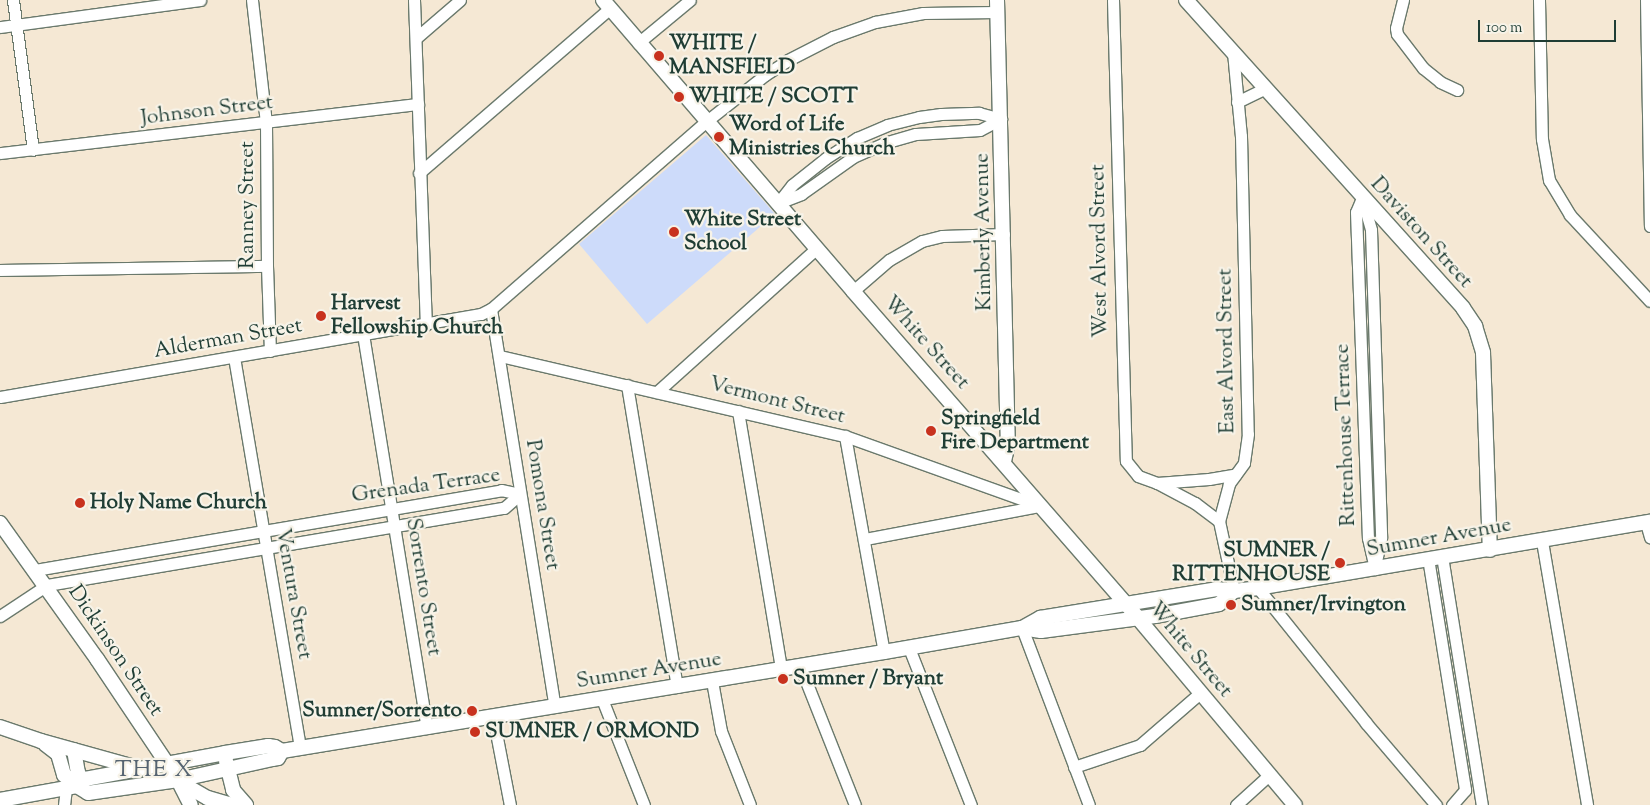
<!DOCTYPE html>
<style>
body{margin:0}
#map{position:relative;width:1650px;height:805px;overflow:hidden;background:#f5e8d4;font-family:"Sorts Mill Goudy",serif}
div>[style]{position:absolute}
.built>*{inset:0;background:#cddbfa}
.roads{filter:drop-shadow(1px 0 #6a796c) drop-shadow(-1px 0 #6a796c) drop-shadow(0 1px #6a796c) drop-shadow(0 -1px #6a796c)}
.minor>*{height:11px;margin:-5.5px;padding:0 5.5px;transform-origin:5.5px;border-radius:5.5px;background:#fff}
.major>*{height:14px;margin:-7px;padding:0 7px;transform-origin:7px;border-radius:7px;background:#fff}
.dots>*{width:14px;height:14px;translate:-50% -50%;box-sizing:border-box;border:2px solid #f7f3e8;border-radius:50%}
span{translate:-50% -50%;white-space:nowrap;text-align:center;line-height:1.15;-webkit-text-stroke:4.5px #f7f3e8;paint-order:stroke}
.poi-label{font-size:21px;color:#1f3d34;font-weight:700}
.left{translate:0 -50%;text-align:left}
.right{translate:-100% -50%;text-align:right}
.street-label{font-size:21px;color:#1f3d34}
.quarter-label{font-size:24px;color:#566471;letter-spacing:1px}
.scale{position:absolute;left:1478px;top:20px;width:138px;height:22px;box-sizing:border-box;border:2px solid #1f3d34;border-top:0;padding-left:6px;font-size:15px;line-height:18px;white-space:nowrap;color:#1f3d34;-webkit-text-stroke:4px #f7f3e8;paint-order:stroke}
</style>
<div id="map">
<div class="built">
<div style="clip-path:polygon(706px 135px,775px 214px,647px 324px,579px 244px)"></div>
</div>
<div class="roads">
<div class="minor">
<div style="left:13px;top:0;width:151px;rotate:82.4deg"></div>
<div style="left:252px;top:0;width:124px;rotate:83.5deg"></div>
<div style="left:266px;top:123px;width:143px;rotate:89.6deg"></div>
<div style="left:267px;top:266px;width:85px;rotate:88deg"></div>
<div style="left:414px;top:0;width:325px;rotate:87.9deg"></div>
<div style="left:1113px;top:0;width:461px;rotate:88.4deg"></div>
<div style="left:1126px;top:461px;width:19px;rotate:51deg"></div>
<div style="left:1138px;top:476px;width:20px;rotate:20deg"></div>
<div style="left:1157px;top:483px;width:52px;rotate:-4.4deg"></div>
<div style="left:1209px;top:479px;width:27px;rotate:-10deg"></div>
<div style="left:1403px;top:0;width:29px;rotate:104deg"></div>
<div style="left:1396px;top:28px;width:6px;rotate:81deg"></div>
<div style="left:1397px;top:34px;width:43px;rotate:52.6deg"></div>
<div style="left:1423px;top:68px;width:22px;rotate:39deg"></div>
<div style="left:1440px;top:82px;width:19px;rotate:25deg"></div>
<div style="left:1539px;top:0;width:139px;rotate:88.8deg"></div>
<div style="left:1542px;top:139px;width:42px;rotate:80.3deg"></div>
<div style="left:1549px;top:180px;width:41px;rotate:59deg"></div>
<div style="left:1570px;top:215px;width:117px;rotate:47.1deg"></div>
<div style="left:1646px;top:0;width:226px;rotate:89deg"></div>
<div style="left:0;top:27px;width:202px;rotate:-7.7deg"></div>
<div style="left:416px;top:38px;width:58px;rotate:-40.8deg"></div>
<div style="left:638px;top:43px;width:67px;rotate:-39.6deg"></div>
<div style="left:1233px;top:52px;width:84px;rotate:84.6deg"></div>
<div style="left:1241px;top:136px;width:298px;rotate:88.7deg"></div>
<div style="left:1248px;top:434px;width:29px;rotate:98deg"></div>
<div style="left:1244px;top:463px;width:26px;rotate:126deg"></div>
<div style="left:1229px;top:484px;width:38px;rotate:105deg"></div>
<div style="left:1219px;top:521px;width:72px;rotate:77.9deg"></div>
<div style="left:1237px;top:102px;width:32px;rotate:-26deg"></div>
<div style="left:0;top:153px;width:421px;rotate:-6.7deg"></div>
<div style="left:419px;top:173px;width:252px;rotate:-40.8deg"></div>
<div style="left:1362px;top:198px;width:15px;rotate:113deg"></div>
<div style="left:1356px;top:212px;width:326px;rotate:87.9deg"></div>
<div style="left:1368px;top:538px;width:32px;rotate:77deg"></div>
<div style="left:1362px;top:198px;width:33px;rotate:74deg"></div>
<div style="left:1371px;top:230px;width:308px;rotate:88.1deg"></div>
<div style="left:1381px;top:538px;width:25px;rotate:102deg"></div>
<div style="left:778px;top:203px;width:23px;rotate:-52deg"></div>
<div style="left:792px;top:185px;width:43px;rotate:-38.5deg"></div>
<div style="left:826px;top:158px;width:37px;rotate:-33deg"></div>
<div style="left:857px;top:138px;width:33px;rotate:-23deg"></div>
<div style="left:887px;top:125px;width:33px;rotate:-14deg"></div>
<div style="left:919px;top:117px;width:22px;rotate:-8deg"></div>
<div style="left:941px;top:114px;width:38px;rotate:-2deg"></div>
<div style="left:979px;top:113px;width:23px;rotate:15deg"></div>
<div style="left:778px;top:203px;width:25px;rotate:-21deg"></div>
<div style="left:801px;top:194px;width:64px;rotate:-35.4deg"></div>
<div style="left:853px;top:157px;width:34px;rotate:-24deg"></div>
<div style="left:884px;top:143px;width:33px;rotate:-16deg"></div>
<div style="left:916px;top:134px;width:64px;rotate:-3.6deg"></div>
<div style="left:980px;top:130px;width:24px;rotate:-28deg"></div>
<div style="left:0;top:270px;width:267px;rotate:-0.9deg"></div>
<div style="left:853px;top:291px;width:48px;rotate:-40.7deg"></div>
<div style="left:889px;top:260px;width:38px;rotate:-30deg"></div>
<div style="left:922px;top:241px;width:21px;rotate:-14deg"></div>
<div style="left:942px;top:236px;width:62px;rotate:-1.8deg"></div>
<div style="left:491px;top:309px;width:403px;rotate:80.9deg"></div>
<div style="left:363px;top:334px;width:399px;rotate:80.8deg"></div>
<div style="left:500px;top:356px;width:354px;rotate:13.1deg"></div>
<div style="left:845px;top:436px;width:207px;rotate:19.7deg"></div>
<div style="left:234px;top:357px;width:397px;rotate:80.4deg"></div>
<div style="left:627px;top:385px;width:306px;rotate:80.6deg"></div>
<div style="left:657px;top:392px;width:215px;rotate:-42deg"></div>
<div style="left:0;top:397px;width:488px;rotate:-9.8deg"></div>
<div style="left:481px;top:314px;width:11px;rotate:-27deg"></div>
<div style="left:491px;top:309px;width:288px;rotate:-41.1deg"></div>
<div style="left:708px;top:120px;width:73px;rotate:-38.3deg"></div>
<div style="left:765px;top:75px;width:27px;rotate:-33deg"></div>
<div style="left:788px;top:60px;width:51px;rotate:-27.1deg"></div>
<div style="left:833px;top:37px;width:45px;rotate:-19.7deg"></div>
<div style="left:875px;top:22px;width:49px;rotate:-10.6deg"></div>
<div style="left:923px;top:13px;width:74px;rotate:-0.8deg"></div>
<div style="left:738px;top:411px;width:262px;rotate:80.5deg"></div>
<div style="left:845px;top:436px;width:219px;rotate:79.8deg"></div>
<div style="left:1157px;top:483px;width:43px;rotate:27.8deg"></div>
<div style="left:1195px;top:503px;width:30px;rotate:37deg"></div>
<div style="left:1646px;top:523px;width:15px;rotate:74deg"></div>
<div style="left:865px;top:539px;width:178px;rotate:-10.7deg"></div>
<div style="left:1542px;top:541px;width:268px;rotate:80.3deg"></div>
<div style="left:1442px;top:556px;width:252px;rotate:80.9deg"></div>
<div style="left:1428px;top:558px;width:235px;rotate:80.9deg"></div>
<div style="left:35px;top:570px;width:473px;rotate:-9.7deg"></div>
<div style="left:501px;top:490px;width:19px;rotate:12deg"></div>
<div style="left:1258px;top:588px;width:173px;rotate:51.3deg"></div>
<div style="left:1366px;top:723px;width:108px;rotate:49.5deg"></div>
<div style="left:0;top:616px;width:56px;rotate:-33.4deg"></div>
<div style="left:47px;top:585px;width:463px;rotate:-9.6deg"></div>
<div style="left:504px;top:508px;width:21px;rotate:-41deg"></div>
<div style="left:1022px;top:628px;width:189px;rotate:69.3deg"></div>
<div style="left:909px;top:648px;width:169px;rotate:68.5deg"></div>
<div style="left:800px;top:666px;width:149px;rotate:68.4deg"></div>
<div style="left:712px;top:681px;width:51px;rotate:79.8deg"></div>
<div style="left:721px;top:731px;width:79px;rotate:68.6deg"></div>
<div style="left:602px;top:699px;width:114px;rotate:68.4deg"></div>
<div style="left:493px;top:717px;width:90px;rotate:79.1deg"></div>
<div style="left:1074px;top:767px;width:70px;rotate:-18.4deg"></div>
<div style="left:1140px;top:745px;width:79px;rotate:-40.9deg"></div>
<div style="left:64px;top:805px;width:17px;rotate:-83deg"></div>
<div style="left:1236px;top:805px;width:45px;rotate:-42.3deg"></div>
<div style="left:1452px;top:805px;width:20px;rotate:-49deg"></div>
</div>
<div class="major">
<div style="left:603px;top:0;width:384px;rotate:49.3deg"></div>
<div style="left:853px;top:291px;width:434px;rotate:48.9deg"></div>
<div style="left:1138px;top:618px;width:244px;rotate:50deg"></div>
<div style="left:997px;top:0;width:444px;rotate:88.6deg"></div>
<div style="left:1008px;top:444px;width:18px;rotate:103deg"></div>
<div style="left:1186px;top:0;width:414px;rotate:48deg"></div>
<div style="left:1463px;top:308px;width:22px;rotate:56deg"></div>
<div style="left:1475px;top:326px;width:28px;rotate:73deg"></div>
<div style="left:1483px;top:353px;width:197px;rotate:88deg"></div>
<div style="left:0;top:523px;width:167px;rotate:54.5deg"></div>
<div style="left:97px;top:659px;width:146px;rotate:56.2deg"></div>
<div style="left:178px;top:780px;width:28px;rotate:63deg"></div>
<div style="left:1022px;top:628px;width:19px;rotate:9deg"></div>
<div style="left:1041px;top:631px;width:115px;rotate:-7.5deg"></div>
<div style="left:1155px;top:616px;width:65px;rotate:-10.6deg"></div>
<div style="left:1219px;top:604px;width:20px;rotate:-41deg"></div>
<div style="left:0;top:727px;width:43px;rotate:18.9deg"></div>
<div style="left:41px;top:741px;width:97px;rotate:15.6deg"></div>
<div style="left:45px;top:744px;width:16px;rotate:38deg"></div>
<div style="left:58px;top:754px;width:22px;rotate:74deg"></div>
<div style="left:64px;top:775px;width:9px;rotate:36deg"></div>
<div style="left:226px;top:761px;width:30px;rotate:76deg"></div>
<div style="left:233px;top:790px;width:20px;rotate:49deg"></div>
<div style="left:178px;top:781px;width:34px;rotate:30deg"></div>
<div style="left:208px;top:798px;width:25px;rotate:16deg"></div>
<div style="left:77px;top:786px;width:13px;rotate:32deg"></div>
<div style="left:88px;top:793px;width:91px;rotate:-8.2deg"></div>
<div style="left:178px;top:780px;width:97px;rotate:-12.5deg"></div>
<div style="left:273px;top:759px;width:5px;rotate:-11deg"></div>
<div style="left:278px;top:758px;width:8px;rotate:-60deg"></div>
<div style="left:282px;top:751px;width:610px;rotate:-9.34deg"></div>
<div style="left:884px;top:652px;width:140px;rotate:-9.9deg"></div>
<div style="left:1022px;top:628px;width:21px;rotate:-29deg"></div>
<div style="left:1040px;top:618px;width:179px;rotate:-9.3deg"></div>
<div style="left:1217px;top:589px;width:17px;rotate:7deg"></div>
<div style="left:1234px;top:591px;width:24px;rotate:-7deg"></div>
<div style="left:1258px;top:588px;width:398px;rotate:-9.6deg"></div>
<div style="left:67px;top:788px;width:19px;rotate:-54deg"></div>
<div style="left:78px;top:773px;width:23px;rotate:-100deg"></div>
<div style="left:0;top:800px;width:78px;rotate:-10.3deg"></div>
<div style="left:77px;top:786px;width:11px;rotate:-41deg"></div>
<div style="left:85px;top:779px;width:142px;rotate:-10.5deg"></div>
<div style="left:225px;top:753px;width:44px;rotate:-9.2deg"></div>
<div style="left:268px;top:746px;width:7px;rotate:8deg"></div>
<div style="left:275px;top:747px;width:8px;rotate:30deg"></div>
</div>
</div>
<div class="dots">
<div style="left:659px;top:56px;background:#c8321e"></div>
<div style="left:679px;top:97px;background:#c8321e"></div>
<div style="left:719px;top:137px;background:#c8321e"></div>
<div style="left:674px;top:232px;background:#c8321e"></div>
<div style="left:321px;top:316px;background:#c8321e"></div>
<div style="left:931px;top:431px;background:#c8321e"></div>
<div style="left:80px;top:503px;background:#c8321e"></div>
<div style="left:1340px;top:563px;background:#c8321e"></div>
<div style="left:1231px;top:605px;background:#c8321e"></div>
<div style="left:783px;top:679px;background:#c8321e"></div>
<div style="left:472px;top:711px;background:#c8321e"></div>
<div style="left:475px;top:732px;background:#c8321e"></div>
</div>
<div class="poi-label">
<span class="left" style="left:669px;top:56px">WHITE /<br>MANSFIELD</span>
<span class="left" style="left:689px;top:97px">WHITE / SCOTT</span>
<span class="left" style="left:729px;top:137px">Word of Life<br>Ministries Church</span>
<span class="left" style="left:684px;top:232px">White Street<br>School</span>
<span class="left" style="left:331px;top:316px">Harvest<br>Fellowship Church</span>
<span class="left" style="left:941px;top:431px">Springfield<br>Fire Department</span>
<span class="left" style="left:90px;top:503px">Holy Name Church</span>
<span class="right" style="left:1330px;top:563px">SUMNER /<br>RITTENHOUSE</span>
<span class="left" style="left:1241px;top:605px">Sumner/Irvington</span>
<span class="left" style="left:793px;top:679px">Sumner / Bryant</span>
<span class="right" style="left:462px;top:711px">Sumner/Sorrento</span>
<span class="left" style="left:485px;top:732px">SUMNER / ORMOND</span>
</div>
<div class="street-label">
<span style="left:207px;top:111px;rotate:-7deg">Johnson Street</span>
<span style="left:248px;top:205px;rotate:-90deg">Ranney Street</span>
<span style="left:984px;top:232px;rotate:-91deg">Kimberly Avenue</span>
<span style="left:1421px;top:233px;rotate:48deg">Daviston Street</span>
<span style="left:1100px;top:251px;rotate:-91deg">West Alvord Street</span>
<span style="left:228px;top:339px;rotate:-10deg">Alderman Street</span>
<span style="left:926px;top:343px;rotate:48deg">White Street</span>
<span style="left:1227px;top:351px;rotate:-91deg">East Alvord Street</span>
<span style="left:777px;top:401px;rotate:14deg">Vermont Street</span>
<span style="left:1346px;top:435px;rotate:-92deg">Rittenhouse Terrace</span>
<span style="left:426px;top:486px;rotate:-8deg">Grenada Terrace</span>
<span style="left:542px;top:505px;rotate:81deg">Pomona Street</span>
<span style="left:1439px;top:538px;rotate:-10deg">Sumner Avenue</span>
<span style="left:423px;top:587px;rotate:81deg">Sorrento Street</span>
<span style="left:293px;top:594px;rotate:80deg">Ventura Street</span>
<span style="left:1190px;top:650px;rotate:50deg">White Street</span>
<span style="left:115px;top:651px;rotate:56deg">Dickinson Street</span>
<span style="left:649px;top:671px;rotate:-9deg">Sumner Avenue</span>
</div>
<div class="quarter-label">
<span style="left:154px;top:771px">THE X</span>
</div>
<div class="scale">100 m</div>
</div>
